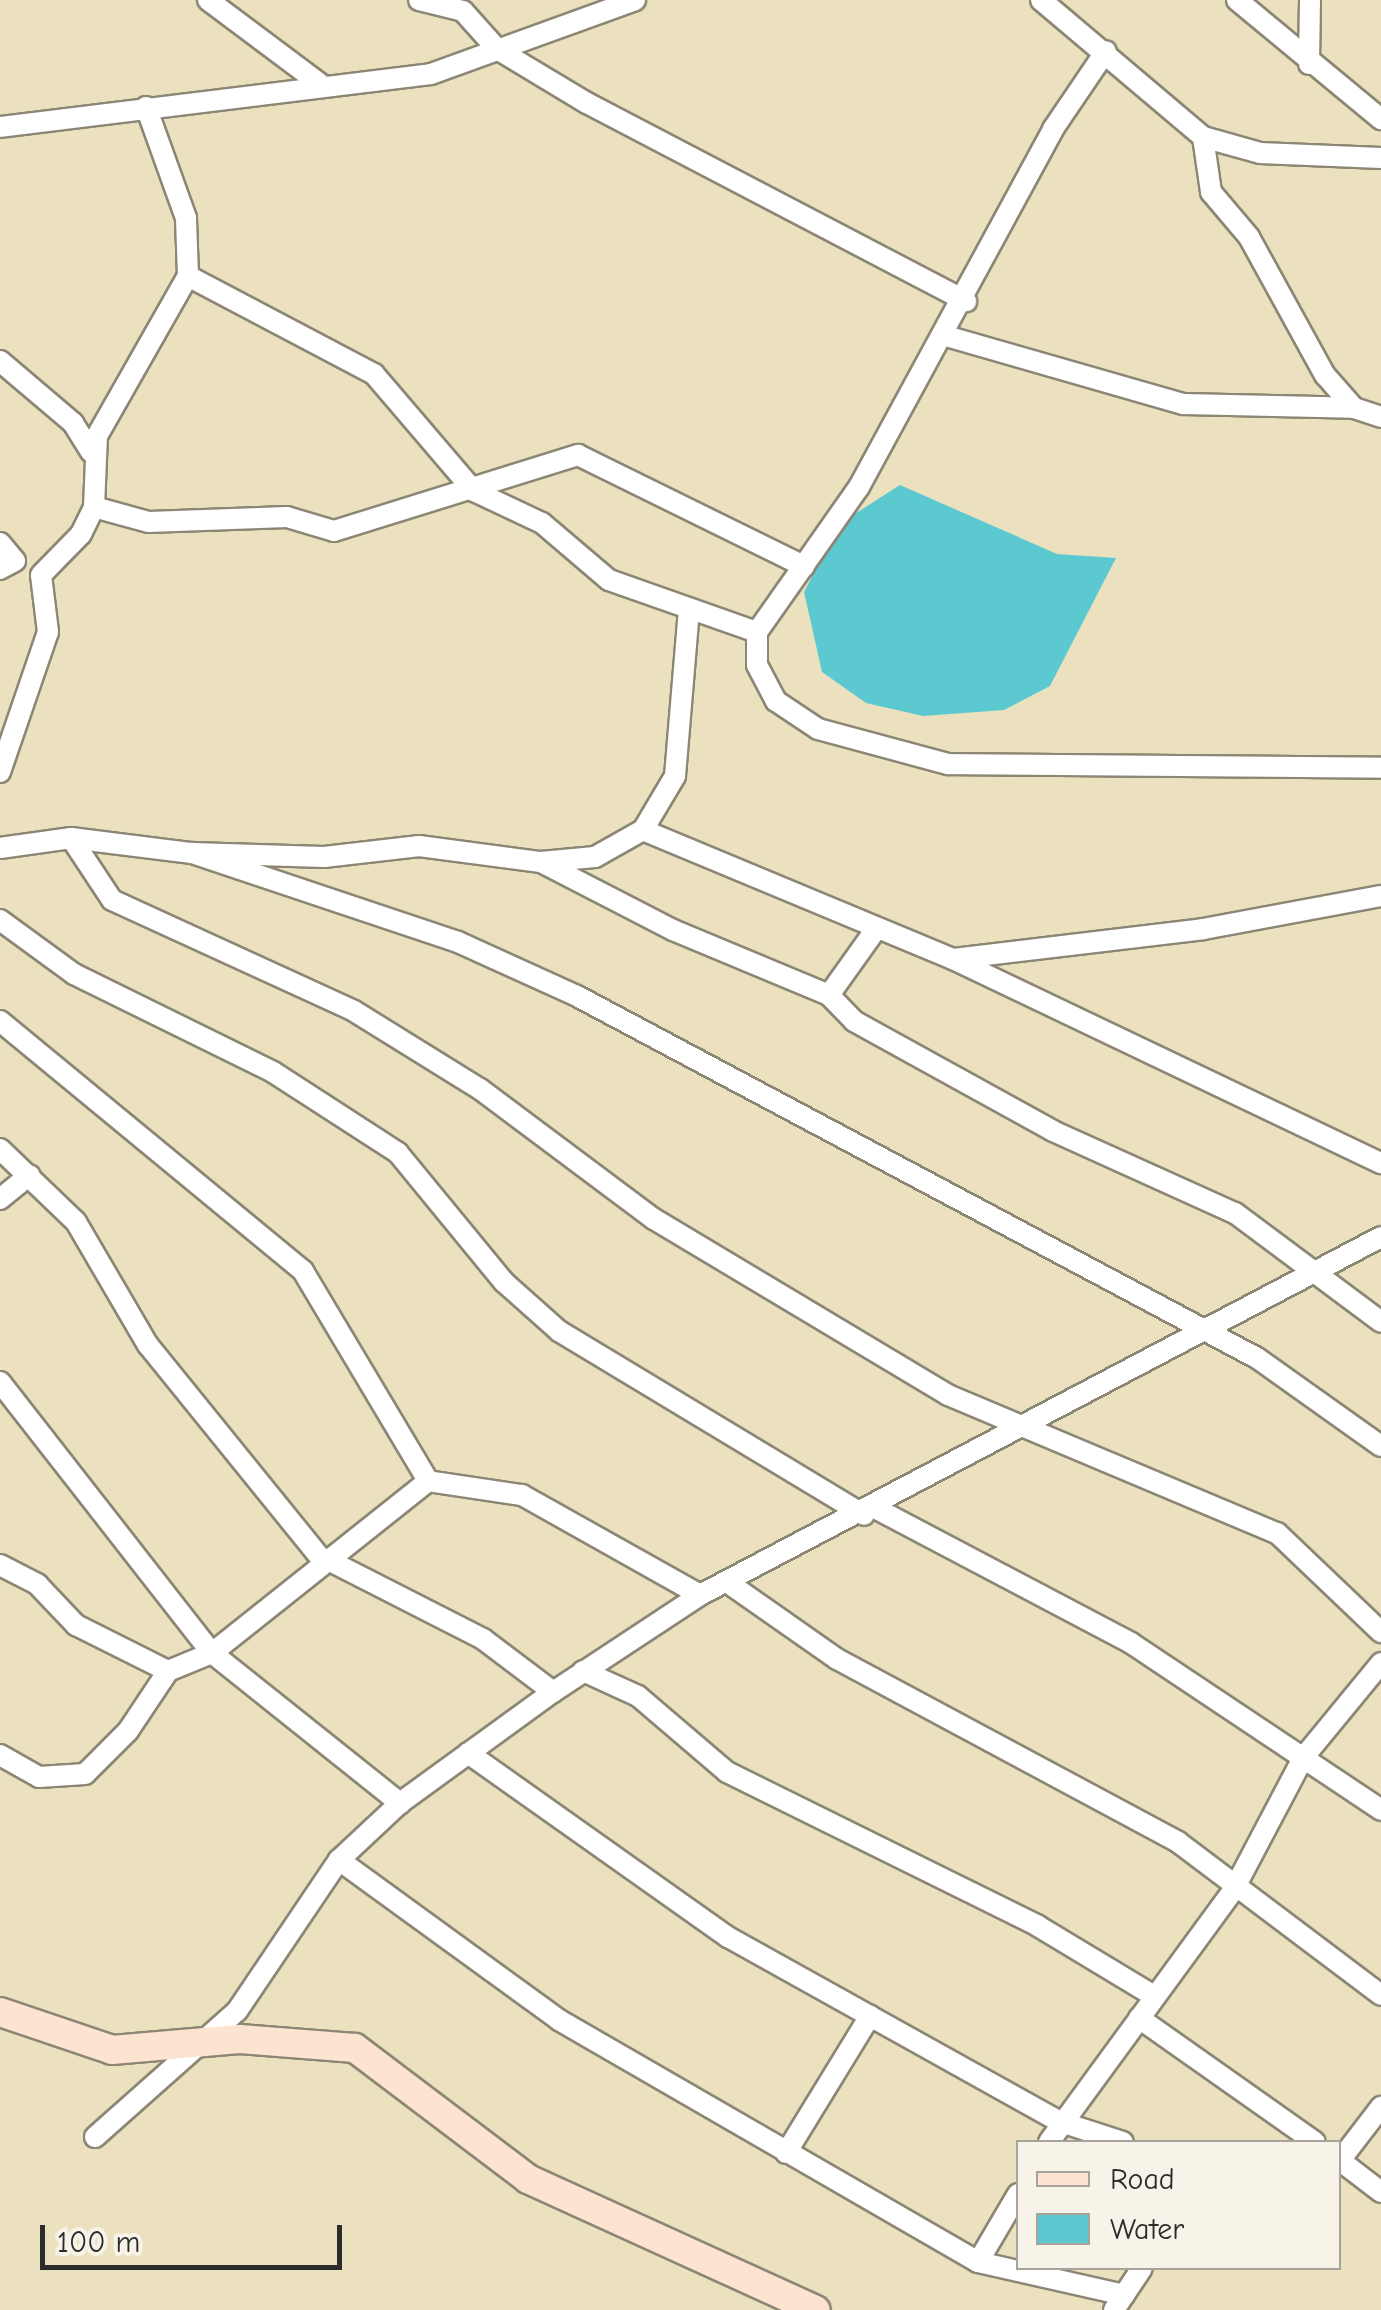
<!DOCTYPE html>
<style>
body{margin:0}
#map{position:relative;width:1381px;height:2310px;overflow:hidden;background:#ece1bf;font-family:"Comic Neue",sans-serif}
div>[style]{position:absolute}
.water>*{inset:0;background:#5cc9d1}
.roads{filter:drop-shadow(2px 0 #8c8675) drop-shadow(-2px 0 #8c8675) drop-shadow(0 2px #8c8675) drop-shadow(0 -2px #8c8675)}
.street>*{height:20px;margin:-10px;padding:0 10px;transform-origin:10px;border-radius:10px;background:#fff}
.secondary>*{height:28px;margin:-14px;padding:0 14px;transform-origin:14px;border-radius:14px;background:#fde4d1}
span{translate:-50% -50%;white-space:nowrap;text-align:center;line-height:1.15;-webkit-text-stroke:8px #f7f3e8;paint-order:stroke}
.legend{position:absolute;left:1016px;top:2140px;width:325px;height:130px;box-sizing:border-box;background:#f7f3e8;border:2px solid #a5a39c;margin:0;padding:12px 18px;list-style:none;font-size:30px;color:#2b2b2b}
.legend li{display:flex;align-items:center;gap:20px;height:50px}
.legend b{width:50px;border:2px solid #a5a39c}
.scale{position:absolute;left:40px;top:2225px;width:302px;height:45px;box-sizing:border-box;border:5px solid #2b2b2b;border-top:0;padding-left:12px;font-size:30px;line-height:35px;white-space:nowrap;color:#2b2b2b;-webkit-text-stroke:8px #f7f3e8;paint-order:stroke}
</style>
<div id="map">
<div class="water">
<div style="clip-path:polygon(900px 485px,1057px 554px,1116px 558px,1050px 686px,1004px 710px,923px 716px,866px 703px,822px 672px,804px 592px,839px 524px)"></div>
</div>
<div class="roads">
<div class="street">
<div style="left:208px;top:0;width:139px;rotate:36.8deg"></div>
<div style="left:419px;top:0;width:45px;rotate:14deg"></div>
<div style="left:463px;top:11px;width:51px;rotate:48.2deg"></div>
<div style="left:497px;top:49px;width:105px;rotate:31deg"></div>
<div style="left:587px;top:103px;width:428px;rotate:27.6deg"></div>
<div style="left:1041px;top:0;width:212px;rotate:40.2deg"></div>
<div style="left:1203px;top:137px;width:59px;rotate:15.7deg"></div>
<div style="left:1260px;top:153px;width:121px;rotate:2.4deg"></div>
<div style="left:1237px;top:0;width:187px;rotate:39.6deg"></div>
<div style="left:1309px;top:64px;width:64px;rotate:-89.1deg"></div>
<div style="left:0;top:127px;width:434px;rotate:-7deg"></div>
<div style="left:431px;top:74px;width:217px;rotate:-19.9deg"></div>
<div style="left:1203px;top:137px;width:56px;rotate:81.7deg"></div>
<div style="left:1211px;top:192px;width:59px;rotate:49.8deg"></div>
<div style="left:1249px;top:237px;width:158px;rotate:61.2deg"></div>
<div style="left:1325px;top:375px;width:44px;rotate:48.7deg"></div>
<div style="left:1354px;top:408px;width:28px;rotate:18deg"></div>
<div style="left:188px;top:276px;width:210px;rotate:27.8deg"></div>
<div style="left:374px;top:374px;width:154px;rotate:49.5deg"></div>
<div style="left:474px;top:491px;width:75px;rotate:25.2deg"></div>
<div style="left:542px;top:523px;width:88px;rotate:40.4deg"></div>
<div style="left:609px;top:580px;width:157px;rotate:19.4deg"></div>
<div style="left:757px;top:632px;width:33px;rotate:90deg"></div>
<div style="left:757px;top:665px;width:41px;rotate:62.2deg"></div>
<div style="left:776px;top:701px;width:50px;rotate:33.7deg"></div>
<div style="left:818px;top:729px;width:135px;rotate:15.1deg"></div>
<div style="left:948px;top:764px;width:433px;rotate:0.5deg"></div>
<div style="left:946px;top:336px;width:247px;rotate:16deg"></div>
<div style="left:1183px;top:404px;width:171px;rotate:1.3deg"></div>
<div style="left:0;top:361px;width:96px;rotate:40.3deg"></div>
<div style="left:73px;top:423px;width:34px;rotate:58deg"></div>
<div style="left:94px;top:507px;width:57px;rotate:15.3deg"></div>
<div style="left:149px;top:522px;width:138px;rotate:-2.1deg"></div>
<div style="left:287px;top:517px;width:49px;rotate:16.6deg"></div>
<div style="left:334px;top:531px;width:256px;rotate:-17.3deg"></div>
<div style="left:578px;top:455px;width:252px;rotate:26.2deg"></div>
<div style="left:0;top:543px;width:23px;rotate:50deg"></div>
<div style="left:15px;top:561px;width:17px;rotate:152deg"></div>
<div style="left:757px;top:632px;width:177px;rotate:-54.9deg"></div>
<div style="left:859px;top:487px;width:407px;rotate:-61.5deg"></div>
<div style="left:1053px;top:129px;width:94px;rotate:-55.8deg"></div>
<div style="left:0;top:772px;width:148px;rotate:-71.1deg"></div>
<div style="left:48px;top:632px;width:57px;rotate:-97deg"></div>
<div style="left:41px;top:575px;width:57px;rotate:-45.7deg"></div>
<div style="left:81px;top:534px;width:30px;rotate:-64deg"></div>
<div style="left:94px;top:507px;width:71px;rotate:-87.6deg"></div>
<div style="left:97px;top:436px;width:184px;rotate:-60.4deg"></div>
<div style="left:188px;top:276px;width:58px;rotate:-92deg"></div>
<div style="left:186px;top:218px;width:118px;rotate:-109.8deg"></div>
<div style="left:643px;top:830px;width:336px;rotate:22.6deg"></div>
<div style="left:953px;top:959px;width:252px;rotate:-6.8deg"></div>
<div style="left:1203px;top:929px;width:181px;rotate:-10.5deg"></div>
<div style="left:71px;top:838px;width:74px;rotate:56.5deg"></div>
<div style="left:112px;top:900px;width:266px;rotate:24.6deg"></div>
<div style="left:354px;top:1011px;width:148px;rotate:31.8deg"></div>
<div style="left:480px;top:1089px;width:217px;rotate:36.8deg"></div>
<div style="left:654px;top:1219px;width:343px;rotate:30.9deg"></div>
<div style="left:948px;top:1395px;width:357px;rotate:22.8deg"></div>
<div style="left:1277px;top:1533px;width:144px;rotate:43.6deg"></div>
<div style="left:0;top:848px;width:72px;rotate:-8deg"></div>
<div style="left:71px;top:838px;width:122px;rotate:7.1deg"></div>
<div style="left:192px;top:853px;width:132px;rotate:1.7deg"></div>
<div style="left:324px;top:857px;width:96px;rotate:-6.6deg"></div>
<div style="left:419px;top:846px;width:123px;rotate:7.5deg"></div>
<div style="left:541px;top:862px;width:54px;rotate:-5.3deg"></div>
<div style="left:595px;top:857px;width:55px;rotate:-29.4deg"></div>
<div style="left:643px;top:830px;width:63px;rotate:-59.3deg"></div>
<div style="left:675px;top:776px;width:168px;rotate:-85.2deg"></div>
<div style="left:192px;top:853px;width:280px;rotate:18.5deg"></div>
<div style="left:458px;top:942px;width:131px;rotate:24.4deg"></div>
<div style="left:577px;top:996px;width:770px;rotate:28.03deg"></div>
<div style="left:1257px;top:1358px;width:152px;rotate:35.4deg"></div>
<div style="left:541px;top:862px;width:148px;rotate:27.3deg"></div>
<div style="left:673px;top:930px;width:169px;rotate:22.6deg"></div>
<div style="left:829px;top:995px;width:36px;rotate:46deg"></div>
<div style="left:854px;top:1021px;width:227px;rotate:28.9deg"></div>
<div style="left:1053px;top:1131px;width:200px;rotate:24.3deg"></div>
<div style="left:1235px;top:1213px;width:182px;rotate:36.7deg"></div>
<div style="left:0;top:920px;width:92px;rotate:36.1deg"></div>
<div style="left:74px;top:974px;width:222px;rotate:26.2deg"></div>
<div style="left:273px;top:1072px;width:149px;rotate:32.9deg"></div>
<div style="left:398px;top:1153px;width:167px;rotate:50.6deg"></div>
<div style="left:504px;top:1282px;width:74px;rotate:41.7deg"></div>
<div style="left:559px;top:1331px;width:356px;rotate:31.1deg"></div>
<div style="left:955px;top:960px;width:472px;rotate:25.5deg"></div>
<div style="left:829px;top:995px;width:81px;rotate:-54.5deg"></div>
<div style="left:0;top:1021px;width:393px;rotate:39.5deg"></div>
<div style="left:303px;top:1271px;width:244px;rotate:59.2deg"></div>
<div style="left:0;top:1149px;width:105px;rotate:43.8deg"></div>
<div style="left:76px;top:1222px;width:143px;rotate:59.7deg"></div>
<div style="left:148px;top:1345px;width:279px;rotate:51deg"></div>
<div style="left:0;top:1199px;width:38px;rotate:-39deg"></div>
<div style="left:0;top:1382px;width:344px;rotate:52deg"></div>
<div style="left:212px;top:1653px;width:241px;rotate:38.6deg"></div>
<div style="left:875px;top:1508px;width:289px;rotate:27.8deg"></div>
<div style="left:1131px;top:1643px;width:301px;rotate:33.7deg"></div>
<div style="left:326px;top:1559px;width:176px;rotate:27deg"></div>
<div style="left:483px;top:1639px;width:88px;rotate:37.1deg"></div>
<div style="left:0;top:1565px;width:42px;rotate:27.2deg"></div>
<div style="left:37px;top:1584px;width:57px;rotate:46.4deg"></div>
<div style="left:76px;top:1625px;width:103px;rotate:26.6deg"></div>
<div style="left:727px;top:1582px;width:134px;rotate:35deg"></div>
<div style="left:837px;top:1659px;width:387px;rotate:28.2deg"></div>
<div style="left:1178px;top:1842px;width:254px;rotate:37deg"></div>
<div style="left:583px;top:1671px;width:60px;rotate:24.4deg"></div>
<div style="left:638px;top:1696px;width:117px;rotate:40.5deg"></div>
<div style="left:727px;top:1772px;width:347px;rotate:26.3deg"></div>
<div style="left:1038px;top:1926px;width:135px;rotate:31.1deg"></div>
<div style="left:468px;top:1753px;width:319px;rotate:35.3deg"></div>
<div style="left:728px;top:1937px;width:381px;rotate:29.1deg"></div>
<div style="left:1061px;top:2122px;width:65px;rotate:17.9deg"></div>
<div style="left:0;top:1755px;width:45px;rotate:29.4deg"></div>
<div style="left:39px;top:1777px;width:46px;rotate:-3.7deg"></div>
<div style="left:85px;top:1774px;width:61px;rotate:-45deg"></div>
<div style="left:128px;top:1731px;width:72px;rotate:-56.3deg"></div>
<div style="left:168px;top:1671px;width:48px;rotate:-22.2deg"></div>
<div style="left:212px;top:1653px;width:276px;rotate:-38.5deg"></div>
<div style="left:428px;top:1481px;width:95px;rotate:8.5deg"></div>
<div style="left:522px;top:1495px;width:204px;rotate:29.3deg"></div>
<div style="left:339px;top:1860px;width:272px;rotate:36deg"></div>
<div style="left:559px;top:2020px;width:484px;rotate:30deg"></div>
<div style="left:978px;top:2262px;width:150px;rotate:12.7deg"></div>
<div style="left:1139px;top:2018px;width:215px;rotate:35.2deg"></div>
<div style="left:95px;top:2137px;width:190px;rotate:-41.6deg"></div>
<div style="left:237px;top:2011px;width:182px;rotate:-56deg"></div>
<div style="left:339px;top:1860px;width:83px;rotate:-43.1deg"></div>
<div style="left:400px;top:1803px;width:189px;rotate:-36deg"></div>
<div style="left:553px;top:1692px;width:176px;rotate:-33.4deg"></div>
<div style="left:700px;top:1595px;width:769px;rotate:-27.73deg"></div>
<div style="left:1049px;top:2142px;width:313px;rotate:-53.8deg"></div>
<div style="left:1234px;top:1889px;width:148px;rotate:-62.2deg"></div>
<div style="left:1303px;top:1758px;width:123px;rotate:-50.6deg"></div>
<div style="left:786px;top:2153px;width:161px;rotate:-58.5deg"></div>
<div style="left:1338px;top:2159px;width:54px;rotate:37.5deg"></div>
<div style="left:1338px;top:2163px;width:71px;rotate:-52.5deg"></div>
<div style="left:978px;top:2262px;width:79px;rotate:-59.5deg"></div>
<div style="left:1114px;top:2310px;width:50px;rotate:-56.3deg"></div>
</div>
<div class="secondary">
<div style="left:0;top:2012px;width:118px;rotate:18.7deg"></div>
<div style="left:112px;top:2050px;width:128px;rotate:-4.9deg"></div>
<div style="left:240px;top:2039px;width:115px;rotate:4.5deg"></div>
<div style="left:355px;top:2048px;width:217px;rotate:37.1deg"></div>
<div style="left:528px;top:2179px;width:316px;rotate:24.5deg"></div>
</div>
</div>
<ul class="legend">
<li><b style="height:12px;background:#fde4d1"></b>Road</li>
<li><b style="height:28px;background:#5cc9d1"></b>Water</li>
</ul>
<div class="scale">100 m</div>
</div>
